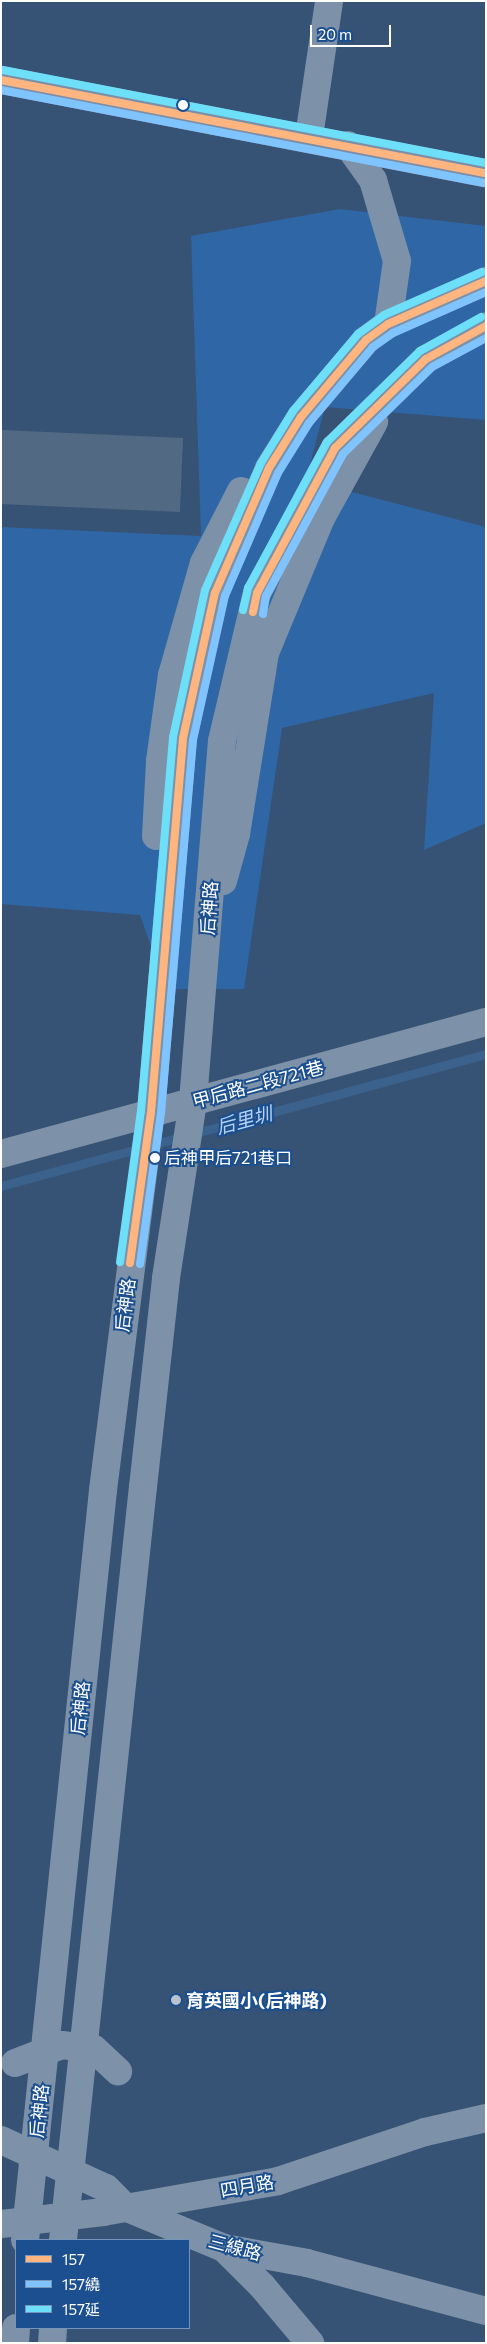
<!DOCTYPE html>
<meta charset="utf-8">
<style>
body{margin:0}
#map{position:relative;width:487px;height:2344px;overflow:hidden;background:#365274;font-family:Commissioner,"Noto Sans TC",sans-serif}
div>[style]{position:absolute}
.green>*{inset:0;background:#2f66a5}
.stream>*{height:9px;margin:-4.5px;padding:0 4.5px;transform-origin:4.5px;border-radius:4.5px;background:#3b618d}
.building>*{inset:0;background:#526984}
.minor>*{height:28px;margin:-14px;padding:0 14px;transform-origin:14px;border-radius:14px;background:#7d92a8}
.major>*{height:28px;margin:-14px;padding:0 14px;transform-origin:14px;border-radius:14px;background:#7d8ea7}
.minor-bridge>*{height:28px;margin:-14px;padding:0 14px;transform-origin:14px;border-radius:14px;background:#7d92a8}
.bus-1>*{height:8px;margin:-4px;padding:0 4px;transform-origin:4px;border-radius:4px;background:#ffb580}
.bus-2>*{height:8px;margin:-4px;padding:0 4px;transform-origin:4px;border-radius:4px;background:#80c4ff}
.bus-3>*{height:8px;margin:-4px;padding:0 4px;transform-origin:4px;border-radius:4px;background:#6ddff8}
.dots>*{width:14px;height:14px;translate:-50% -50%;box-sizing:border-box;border:2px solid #1b4f8f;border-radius:50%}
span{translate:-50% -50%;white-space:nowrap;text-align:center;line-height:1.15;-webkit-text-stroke:4px #1b4f8f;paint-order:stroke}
.bus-label{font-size:17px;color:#fff}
.left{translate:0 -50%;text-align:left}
.street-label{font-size:18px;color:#fff}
.poi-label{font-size:18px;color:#fff;font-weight:700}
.water-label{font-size:19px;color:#b5d3f5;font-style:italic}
.frame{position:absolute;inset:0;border:2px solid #fff;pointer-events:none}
.legend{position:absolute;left:15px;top:2239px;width:175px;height:90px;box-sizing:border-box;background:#1b4f8f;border:1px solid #7695bc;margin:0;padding:6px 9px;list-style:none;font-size:15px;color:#fff}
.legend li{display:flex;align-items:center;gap:10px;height:25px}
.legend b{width:25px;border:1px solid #7695bc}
.scale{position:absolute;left:310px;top:25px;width:81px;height:22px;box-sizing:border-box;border:2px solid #fff;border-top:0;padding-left:6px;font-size:15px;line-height:18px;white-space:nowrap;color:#fff;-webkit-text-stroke:4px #1b4f8f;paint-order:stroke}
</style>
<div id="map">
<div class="green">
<div style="clip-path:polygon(340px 209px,486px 226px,486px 420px,325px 407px,306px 480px,486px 527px,486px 823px,424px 850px,434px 693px,282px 728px,244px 989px,166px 989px,140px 915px,1px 904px,1px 527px,201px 536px,191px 236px)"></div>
</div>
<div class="stream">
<div style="left:1px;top:1186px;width:503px;rotate:-15.23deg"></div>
</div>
<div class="building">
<div style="clip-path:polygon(1px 430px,183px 438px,180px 512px,1px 504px)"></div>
</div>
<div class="minor">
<div style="left:309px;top:137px;width:137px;rotate:-81.6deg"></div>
<div style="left:348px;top:145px;width:43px;rotate:54.5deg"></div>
<div style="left:373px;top:180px;width:84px;rotate:73.5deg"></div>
<div style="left:397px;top:261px;width:64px;rotate:98.1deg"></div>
<div style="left:156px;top:836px;width:75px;rotate:-86.9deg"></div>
<div style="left:160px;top:761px;width:87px;rotate:-82.1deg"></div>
<div style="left:172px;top:675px;width:116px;rotate:-74.1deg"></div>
<div style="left:204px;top:563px;width:81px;rotate:-62.8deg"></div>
<div style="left:223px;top:881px;width:49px;rotate:-74.5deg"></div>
<div style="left:236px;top:834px;width:183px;rotate:-80.9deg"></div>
<div style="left:265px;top:653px;width:146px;rotate:-67.5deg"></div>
<div style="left:321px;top:518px;width:110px;rotate:-61.1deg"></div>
<div style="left:1px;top:1154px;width:503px;rotate:-15.23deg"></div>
<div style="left:143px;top:1487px;width:210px;rotate:-83.7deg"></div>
<div style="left:166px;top:1278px;width:179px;rotate:-81.3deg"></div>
<div style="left:193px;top:1101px;width:361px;rotate:-85.4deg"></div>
<div style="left:222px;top:741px;width:152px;rotate:-76.7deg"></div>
<div style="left:257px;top:593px;width:165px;rotate:-61.7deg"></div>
<div style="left:335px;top:448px;width:127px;rotate:-44.4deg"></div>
<div style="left:426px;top:359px;width:68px;rotate:-28.8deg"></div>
<div style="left:103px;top:1490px;width:381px;rotate:-82.8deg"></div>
<div style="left:151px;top:1112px;width:375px;rotate:-85.1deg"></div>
<div style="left:183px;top:738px;width:148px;rotate:-77.6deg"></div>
<div style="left:215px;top:593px;width:136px;rotate:-66.6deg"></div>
<div style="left:269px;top:468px;width:60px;rotate:-57.9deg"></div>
<div style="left:301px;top:417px;width:101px;rotate:-49.8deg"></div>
<div style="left:366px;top:340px;width:27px;rotate:-36deg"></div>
<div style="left:388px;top:324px;width:107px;rotate:-23.7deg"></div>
<div style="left:15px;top:2063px;width:50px;rotate:-21deg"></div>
<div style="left:62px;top:2045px;width:32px;rotate:7deg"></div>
<div style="left:94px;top:2049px;width:33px;rotate:43deg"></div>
<div style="left:1px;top:2140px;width:115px;rotate:24.6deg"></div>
<div style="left:106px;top:2188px;width:27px;rotate:45deg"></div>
<div style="left:125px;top:2207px;width:107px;rotate:22.5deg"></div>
<div style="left:224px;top:2248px;width:84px;rotate:10.2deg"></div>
<div style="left:307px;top:2263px;width:185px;rotate:15deg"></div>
<div style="left:1px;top:2224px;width:103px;rotate:-6.7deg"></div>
<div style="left:103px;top:2212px;width:178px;rotate:-10deg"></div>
<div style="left:278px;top:2181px;width:155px;rotate:-18.4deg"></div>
<div style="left:425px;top:2132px;width:63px;rotate:-12.9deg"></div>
<div style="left:224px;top:2248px;width:54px;rotate:45deg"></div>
<div style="left:262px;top:2286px;width:75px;rotate:49.9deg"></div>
<div style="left:15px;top:2343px;width:15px;rotate:-86deg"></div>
<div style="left:52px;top:2343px;width:15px;rotate:-86deg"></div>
</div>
<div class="major">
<div style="left:1px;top:80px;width:494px;rotate:10.9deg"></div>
</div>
<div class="minor-bridge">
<div style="left:25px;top:2240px;width:754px;rotate:-84.06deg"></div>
<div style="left:63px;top:2240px;width:757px;rotate:-83.94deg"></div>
</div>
<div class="bus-1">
<div style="left:1px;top:80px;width:494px;rotate:10.9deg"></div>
<div style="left:253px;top:612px;width:19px;rotate:-78deg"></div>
<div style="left:257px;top:593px;width:165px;rotate:-61.7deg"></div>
<div style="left:335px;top:448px;width:127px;rotate:-44.4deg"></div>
<div style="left:426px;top:359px;width:68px;rotate:-28.8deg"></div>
<div style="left:130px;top:1263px;width:152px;rotate:-82.1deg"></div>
<div style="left:151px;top:1112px;width:375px;rotate:-85.1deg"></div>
<div style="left:183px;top:738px;width:148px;rotate:-77.6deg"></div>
<div style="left:215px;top:593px;width:136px;rotate:-66.6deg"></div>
<div style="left:269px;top:468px;width:60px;rotate:-57.9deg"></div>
<div style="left:301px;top:417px;width:101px;rotate:-49.8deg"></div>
<div style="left:366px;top:340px;width:27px;rotate:-36deg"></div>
<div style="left:388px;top:324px;width:107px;rotate:-23.7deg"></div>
</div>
<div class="bus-2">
<div style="left:1px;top:90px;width:492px;rotate:10.9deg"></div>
<div style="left:263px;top:614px;width:18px;rotate:-81deg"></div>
<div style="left:266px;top:596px;width:162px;rotate:-61.5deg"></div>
<div style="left:343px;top:454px;width:124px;rotate:-44.3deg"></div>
<div style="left:432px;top:367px;width:61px;rotate:-28.2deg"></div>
<div style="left:140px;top:1264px;width:152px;rotate:-82.1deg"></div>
<div style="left:161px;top:1113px;width:374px;rotate:-85.1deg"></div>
<div style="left:193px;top:740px;width:148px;rotate:-77.5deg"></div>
<div style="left:225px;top:596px;width:134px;rotate:-66.7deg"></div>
<div style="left:278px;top:473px;width:59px;rotate:-58.2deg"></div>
<div style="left:309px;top:423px;width:99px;rotate:-49.9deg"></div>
<div style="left:373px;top:347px;width:24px;rotate:-35deg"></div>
<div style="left:393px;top:333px;width:102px;rotate:-23.8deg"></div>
</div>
<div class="bus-3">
<div style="left:3px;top:70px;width:492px;rotate:10.9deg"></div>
<div style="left:243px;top:610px;width:23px;rotate:-77deg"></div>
<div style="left:248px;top:588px;width:166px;rotate:-61.6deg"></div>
<div style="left:327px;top:442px;width:130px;rotate:-44.4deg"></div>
<div style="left:420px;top:351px;width:70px;rotate:-29.1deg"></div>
<div style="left:120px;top:1262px;width:152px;rotate:-82.1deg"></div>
<div style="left:141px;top:1111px;width:375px;rotate:-85.1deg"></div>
<div style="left:173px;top:737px;width:150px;rotate:-77.7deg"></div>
<div style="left:205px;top:590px;width:139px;rotate:-66.2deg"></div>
<div style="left:261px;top:463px;width:61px;rotate:-58.4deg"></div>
<div style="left:293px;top:411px;width:101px;rotate:-49.8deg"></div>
<div style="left:358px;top:334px;width:32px;rotate:-36deg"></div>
<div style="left:384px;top:315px;width:107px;rotate:-23.7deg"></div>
</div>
<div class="dots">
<div style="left:183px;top:105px;background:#fff"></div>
<div style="left:155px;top:1158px;background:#fff"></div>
<div style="left:176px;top:2000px;background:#b9c2ce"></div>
</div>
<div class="bus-label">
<span class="left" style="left:164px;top:1158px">后神甲后721巷口</span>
</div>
<div class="street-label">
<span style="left:209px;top:908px;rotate:-86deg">后神路</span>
<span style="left:258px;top:1084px;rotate:-15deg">甲后路二段721巷</span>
<span style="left:125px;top:1305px;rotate:-83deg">后神路</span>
<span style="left:80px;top:1708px;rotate:-84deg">后神路</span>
<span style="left:39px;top:2111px;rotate:-84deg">后神路</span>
<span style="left:247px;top:2186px;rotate:-10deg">四月路</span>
<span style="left:235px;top:2247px;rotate:15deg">三線路</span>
</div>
<div class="poi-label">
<span class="left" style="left:186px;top:2000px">育英國小(后神路)</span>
</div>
<div class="water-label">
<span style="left:244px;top:1120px;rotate:-15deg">后里圳</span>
</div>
<div class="frame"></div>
<ul class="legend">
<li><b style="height:6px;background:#ffb580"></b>157</li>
<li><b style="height:6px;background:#80c4ff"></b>157繞</li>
<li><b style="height:6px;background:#6ddff8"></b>157延</li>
</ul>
<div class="scale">20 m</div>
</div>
